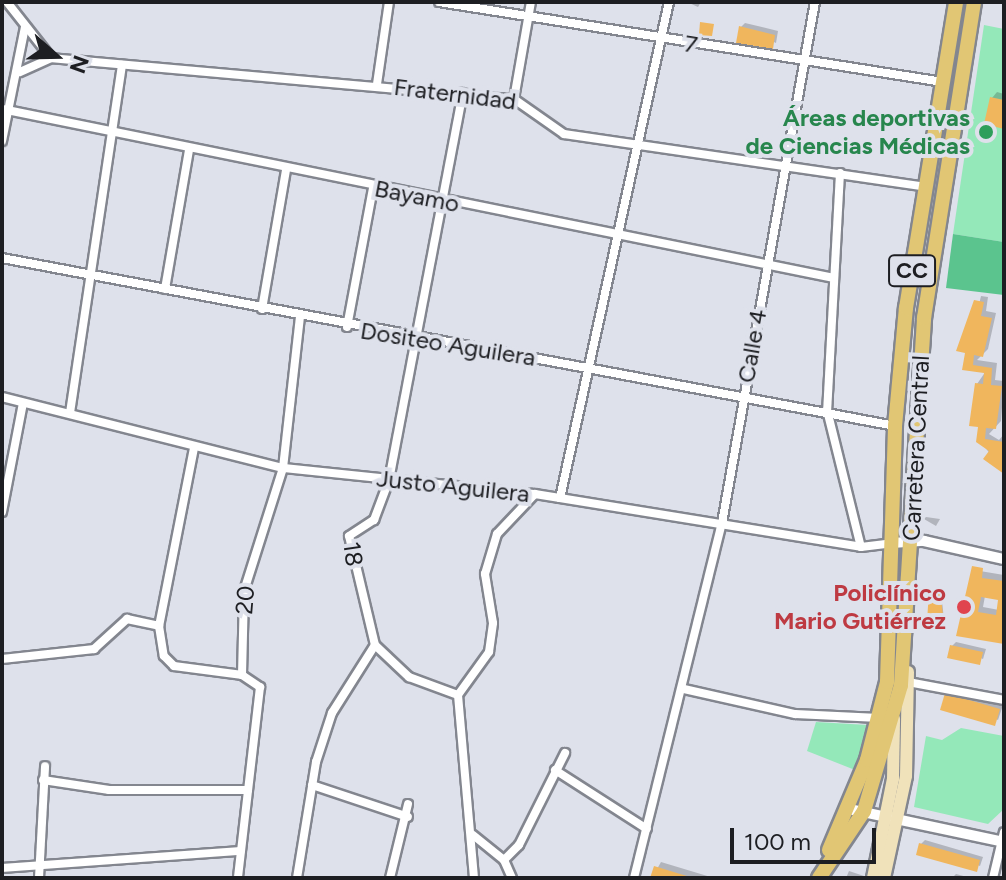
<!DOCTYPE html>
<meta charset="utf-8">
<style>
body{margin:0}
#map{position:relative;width:1006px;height:880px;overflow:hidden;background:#dee1eb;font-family:Figtree,sans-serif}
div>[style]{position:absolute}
.green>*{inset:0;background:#94e8b9}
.forest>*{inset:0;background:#5bc48e}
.shadow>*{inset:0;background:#0003}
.building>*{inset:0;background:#f0b65d}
.roads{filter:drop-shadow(2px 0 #83868f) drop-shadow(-2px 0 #83868f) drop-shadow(0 2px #83868f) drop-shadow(0 -2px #83868f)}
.minor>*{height:8px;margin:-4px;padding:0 4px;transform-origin:4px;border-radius:4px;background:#fff}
.tertiary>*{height:10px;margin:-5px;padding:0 5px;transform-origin:5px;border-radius:5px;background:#fff}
.secondary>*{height:12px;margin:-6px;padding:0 6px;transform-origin:6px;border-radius:6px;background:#f0e2ba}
.primary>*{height:14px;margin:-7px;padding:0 7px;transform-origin:7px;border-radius:7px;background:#e1c674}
.dots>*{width:22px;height:22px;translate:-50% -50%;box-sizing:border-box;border:4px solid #dee1eb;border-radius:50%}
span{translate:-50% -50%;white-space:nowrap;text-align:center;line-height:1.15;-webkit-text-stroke:8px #dee1eb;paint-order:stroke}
.shield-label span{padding:2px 6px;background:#dee1eb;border:2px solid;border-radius:6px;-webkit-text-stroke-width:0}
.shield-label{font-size:22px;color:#1d1e22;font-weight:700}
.street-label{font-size:24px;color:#1d1e22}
.leisure-label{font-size:24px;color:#27864d;font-weight:700}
.right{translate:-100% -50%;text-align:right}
.health-label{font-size:24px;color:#be3a42;font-weight:700}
.frame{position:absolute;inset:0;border:4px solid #1d1e22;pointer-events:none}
.north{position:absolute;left:16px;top:16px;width:80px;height:80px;-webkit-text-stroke:6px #dee1eb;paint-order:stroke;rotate:110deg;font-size:22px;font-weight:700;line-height:32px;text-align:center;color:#1d1e22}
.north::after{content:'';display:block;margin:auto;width:28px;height:36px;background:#1d1e22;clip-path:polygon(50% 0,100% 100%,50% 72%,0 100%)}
.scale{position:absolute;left:730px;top:828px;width:146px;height:36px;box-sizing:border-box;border:4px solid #1d1e22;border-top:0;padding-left:10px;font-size:24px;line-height:28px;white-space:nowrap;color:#1d1e22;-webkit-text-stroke:6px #dee1eb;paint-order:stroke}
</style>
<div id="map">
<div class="green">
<div style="clip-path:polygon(984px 25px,1004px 29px,1004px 242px,953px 234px)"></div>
<div style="clip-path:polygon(816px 722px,868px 725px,855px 770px,807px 751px)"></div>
<div style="clip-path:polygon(961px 728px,1004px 736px,1004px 809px,988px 824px,914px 807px,926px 736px,942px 740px)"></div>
</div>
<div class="forest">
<div style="clip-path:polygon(953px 234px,1004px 242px,1004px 295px,946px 288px)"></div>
</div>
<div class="shadow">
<div style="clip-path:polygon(687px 2px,701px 2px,698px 7px)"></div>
<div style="clip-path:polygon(745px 23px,778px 31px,776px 43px,741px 27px)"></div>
<div style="clip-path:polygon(997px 92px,1004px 94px,1004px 126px,992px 98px)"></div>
<div style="clip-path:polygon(981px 296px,988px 297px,986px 311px,996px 313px,988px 349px,977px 360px,997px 363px,995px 380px,1004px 381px,1001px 421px,989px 434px,999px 440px,1004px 434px,1004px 471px,979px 440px,977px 384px,986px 371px,964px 368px)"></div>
<div style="clip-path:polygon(922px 475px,925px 475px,924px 487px,921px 487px)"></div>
<div style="clip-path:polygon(924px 519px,926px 517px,940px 519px,936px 526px)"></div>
<div style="clip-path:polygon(evenodd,974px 570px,1004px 575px,1004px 642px,958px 635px,974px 570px,985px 596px,1000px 598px,999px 610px,983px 607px,985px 596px)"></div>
<div style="clip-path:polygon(933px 589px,941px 589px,944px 621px,931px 591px)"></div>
<div style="clip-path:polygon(956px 642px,986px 649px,983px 659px,952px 646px)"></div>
<div style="clip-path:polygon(951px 690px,1003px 705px,998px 720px,947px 694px)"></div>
<div style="clip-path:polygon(925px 840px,983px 857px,980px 866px,921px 844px)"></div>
<div style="clip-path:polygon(661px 862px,714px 878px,652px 878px)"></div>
<div style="clip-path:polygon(849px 871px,864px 876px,863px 878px,846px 878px)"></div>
<div style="clip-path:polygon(956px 874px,971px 878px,952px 878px)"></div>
</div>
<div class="building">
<div style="clip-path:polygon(700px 22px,714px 24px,712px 36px,699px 35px)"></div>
<div style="clip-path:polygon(739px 26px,775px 35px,773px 49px,736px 43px)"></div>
<div style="clip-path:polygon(990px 97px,1004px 100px,1004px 129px,984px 124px)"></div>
<div style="clip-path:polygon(974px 300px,984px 302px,981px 316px,992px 318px,983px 357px,974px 355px,973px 365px,992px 368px,991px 385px,1002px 386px,996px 429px,986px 428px,985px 439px,1004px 442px,1004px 474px,983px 459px,989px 451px,976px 442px,978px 427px,969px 426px,975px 383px,983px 384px,984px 373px,962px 370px,965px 353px,956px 351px)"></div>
<div style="clip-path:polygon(evenodd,972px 566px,983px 568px,982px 578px,1004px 581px,1004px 644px,956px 636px,972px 566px,981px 597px,998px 600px,996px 615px,978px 612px,981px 597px)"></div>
<div style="clip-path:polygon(929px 590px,940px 590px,944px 623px,927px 622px)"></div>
<div style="clip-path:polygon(950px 645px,983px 652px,980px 665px,947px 658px)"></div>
<div style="clip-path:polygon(945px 693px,1000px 709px,995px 726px,940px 710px)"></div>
<div style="clip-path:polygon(919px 843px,980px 860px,977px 872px,916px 855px)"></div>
<div style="clip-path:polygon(654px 866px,690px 877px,690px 878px,650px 878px)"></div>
</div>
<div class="roads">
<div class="minor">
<div style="left:7px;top:2px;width:71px;rotate:51.8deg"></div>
<div style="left:439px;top:2px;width:510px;rotate:9.02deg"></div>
<div style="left:20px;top:72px;width:34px;rotate:-24deg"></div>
<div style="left:51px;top:58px;width:465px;rotate:5.1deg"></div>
<div style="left:514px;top:99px;width:61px;rotate:35deg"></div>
<div style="left:564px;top:134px;width:366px;rotate:8.3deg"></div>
<div style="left:377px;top:84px;width:83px;rotate:-81.7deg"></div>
<div style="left:514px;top:99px;width:98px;rotate:-80.1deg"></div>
<div style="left:2px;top:109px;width:849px;rotate:11.48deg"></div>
<div style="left:2px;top:141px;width:116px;rotate:-78.6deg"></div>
<div style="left:840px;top:173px;width:237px;rotate:93.1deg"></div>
<div style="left:827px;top:410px;width:141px;rotate:76.1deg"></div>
<div style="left:2px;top:258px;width:909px;rotate:10.65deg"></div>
<div style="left:165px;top:289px;width:141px;rotate:-80.2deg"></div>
<div style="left:262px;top:309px;width:141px;rotate:-80.2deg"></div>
<div style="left:347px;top:327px;width:141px;rotate:-79.4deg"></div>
<div style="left:2px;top:397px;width:290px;rotate:14.2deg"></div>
<div style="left:283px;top:468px;width:253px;rotate:5.9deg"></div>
<div style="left:535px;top:494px;width:330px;rotate:9.2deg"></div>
<div style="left:861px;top:547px;width:31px;rotate:-7deg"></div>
<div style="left:70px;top:413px;width:352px;rotate:-81.5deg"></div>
<div style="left:194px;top:448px;width:181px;rotate:101.1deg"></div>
<div style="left:159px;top:626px;width:30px;rotate:81deg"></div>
<div style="left:164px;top:656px;width:14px;rotate:45deg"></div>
<div style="left:174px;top:666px;width:69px;rotate:7.5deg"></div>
<div style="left:242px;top:675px;width:22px;rotate:34deg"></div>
<div style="left:260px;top:687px;width:192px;rotate:96.6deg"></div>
<div style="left:560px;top:498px;width:508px;rotate:-77.61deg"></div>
<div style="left:2px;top:512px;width:111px;rotate:-79.1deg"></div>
<div style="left:375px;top:645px;width:47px;rotate:43.3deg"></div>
<div style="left:409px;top:677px;width:52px;rotate:20.2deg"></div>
<div style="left:2px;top:659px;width:93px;rotate:-6.2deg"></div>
<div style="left:94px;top:649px;width:45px;rotate:-42.3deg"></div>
<div style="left:127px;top:619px;width:33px;rotate:12deg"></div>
<div style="left:242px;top:675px;width:84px;rotate:-88.6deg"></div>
<div style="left:244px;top:591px;width:129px;rotate:-72.4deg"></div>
<div style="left:283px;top:468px;width:152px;rotate:-83.6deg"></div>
<div style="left:908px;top:682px;width:98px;rotate:10.6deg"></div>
<div style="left:684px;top:689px;width:114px;rotate:12.7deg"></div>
<div style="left:795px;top:714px;width:84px;rotate:2.7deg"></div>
<div style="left:458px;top:695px;width:53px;rotate:-54.2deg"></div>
<div style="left:489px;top:652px;width:29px;rotate:-82deg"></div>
<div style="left:493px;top:623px;width:50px;rotate:-99.3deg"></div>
<div style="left:485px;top:574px;width:42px;rotate:-73.3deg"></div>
<div style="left:497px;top:534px;width:55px;rotate:-46.5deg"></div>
<div style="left:458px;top:695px;width:184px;rotate:85deg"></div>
<div style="left:555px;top:770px;width:109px;rotate:32.7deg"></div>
<div style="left:43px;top:780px;width:67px;rotate:8.6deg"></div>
<div style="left:109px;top:790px;width:139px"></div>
<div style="left:312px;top:785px;width:101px;rotate:18.4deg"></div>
<div style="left:473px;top:835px;width:40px;rotate:39deg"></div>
<div style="left:504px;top:860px;width:20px;rotate:66deg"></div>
<div style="left:504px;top:860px;width:21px;rotate:-45deg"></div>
<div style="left:519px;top:845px;width:103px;rotate:-63.4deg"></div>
<div style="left:2px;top:868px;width:239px;rotate:-4.1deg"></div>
<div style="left:39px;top:878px;width:112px;rotate:-86.9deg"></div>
<div style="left:297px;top:878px;width:118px;rotate:-80.7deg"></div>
<div style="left:316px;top:762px;width:52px;rotate:-71.9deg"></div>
<div style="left:332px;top:713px;width:80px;rotate:-57.7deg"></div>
<div style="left:375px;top:645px;width:112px;rotate:-103.4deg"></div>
<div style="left:349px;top:536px;width:30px;rotate:-33deg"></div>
<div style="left:374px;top:520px;width:43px;rotate:-69.4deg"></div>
<div style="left:389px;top:480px;width:394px;rotate:-79.2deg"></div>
<div style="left:390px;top:878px;width:76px;rotate:-76.3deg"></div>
<div style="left:634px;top:878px;width:366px;rotate:-76.1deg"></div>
<div style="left:722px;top:523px;width:529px;rotate:-79.88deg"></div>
<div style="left:993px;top:878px;width:47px;rotate:-76.6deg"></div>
</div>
<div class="tertiary">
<div style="left:892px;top:543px;width:32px;rotate:-4deg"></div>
<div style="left:924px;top:541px;width:82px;rotate:12.7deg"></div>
<div style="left:849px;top:809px;width:158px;rotate:12deg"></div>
</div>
<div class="secondary">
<div style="left:873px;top:878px;width:101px;rotate:-78.6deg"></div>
<div style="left:893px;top:779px;width:60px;rotate:-89deg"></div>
<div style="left:884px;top:878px;width:104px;rotate:-77.8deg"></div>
<div style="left:906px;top:776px;width:104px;rotate:-88.9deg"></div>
</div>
<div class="primary">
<div style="left:829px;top:850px;width:98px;rotate:-67.1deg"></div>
<div style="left:867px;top:760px;width:81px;rotate:-75.6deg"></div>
<div style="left:887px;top:682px;width:256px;rotate:-88.2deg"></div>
<div style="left:895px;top:426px;width:119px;rotate:-84.7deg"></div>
<div style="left:906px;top:308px;width:310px;rotate:-80.7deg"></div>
<div style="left:819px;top:878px;width:81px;rotate:-56.1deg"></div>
<div style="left:864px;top:811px;width:131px;rotate:-73.6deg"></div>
<div style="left:901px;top:685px;width:368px;rotate:-86.4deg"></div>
<div style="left:924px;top:318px;width:320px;rotate:-81deg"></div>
</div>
</div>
<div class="dots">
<div style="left:986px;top:132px;background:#2e9e5b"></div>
<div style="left:964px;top:607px;background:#e0444e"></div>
</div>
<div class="shield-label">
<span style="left:912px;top:271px">CC</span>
</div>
<div class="street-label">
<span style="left:691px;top:44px;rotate:9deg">7</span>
<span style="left:455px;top:94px;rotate:7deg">Fraternidad</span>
<span style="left:417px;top:196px;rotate:11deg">Bayamo</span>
<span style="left:448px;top:344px;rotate:9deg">Dositeo Aguilera</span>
<span style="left:752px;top:346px;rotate:-80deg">Calle 4</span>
<span style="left:916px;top:448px;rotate:-87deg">Carretera Central</span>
<span style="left:453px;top:486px;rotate:6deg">Justo Aguilera</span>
<span style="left:353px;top:554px;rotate:82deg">18</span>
<span style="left:245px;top:600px;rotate:-85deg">20</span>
</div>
<div class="leisure-label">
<span class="right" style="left:970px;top:132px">Áreas deportivas<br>de Ciencias Médicas</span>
</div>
<div class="health-label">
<span class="right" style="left:946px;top:607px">Policlínico<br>Mario Gutiérrez</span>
</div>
<div class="frame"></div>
<div class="north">N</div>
<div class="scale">100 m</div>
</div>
